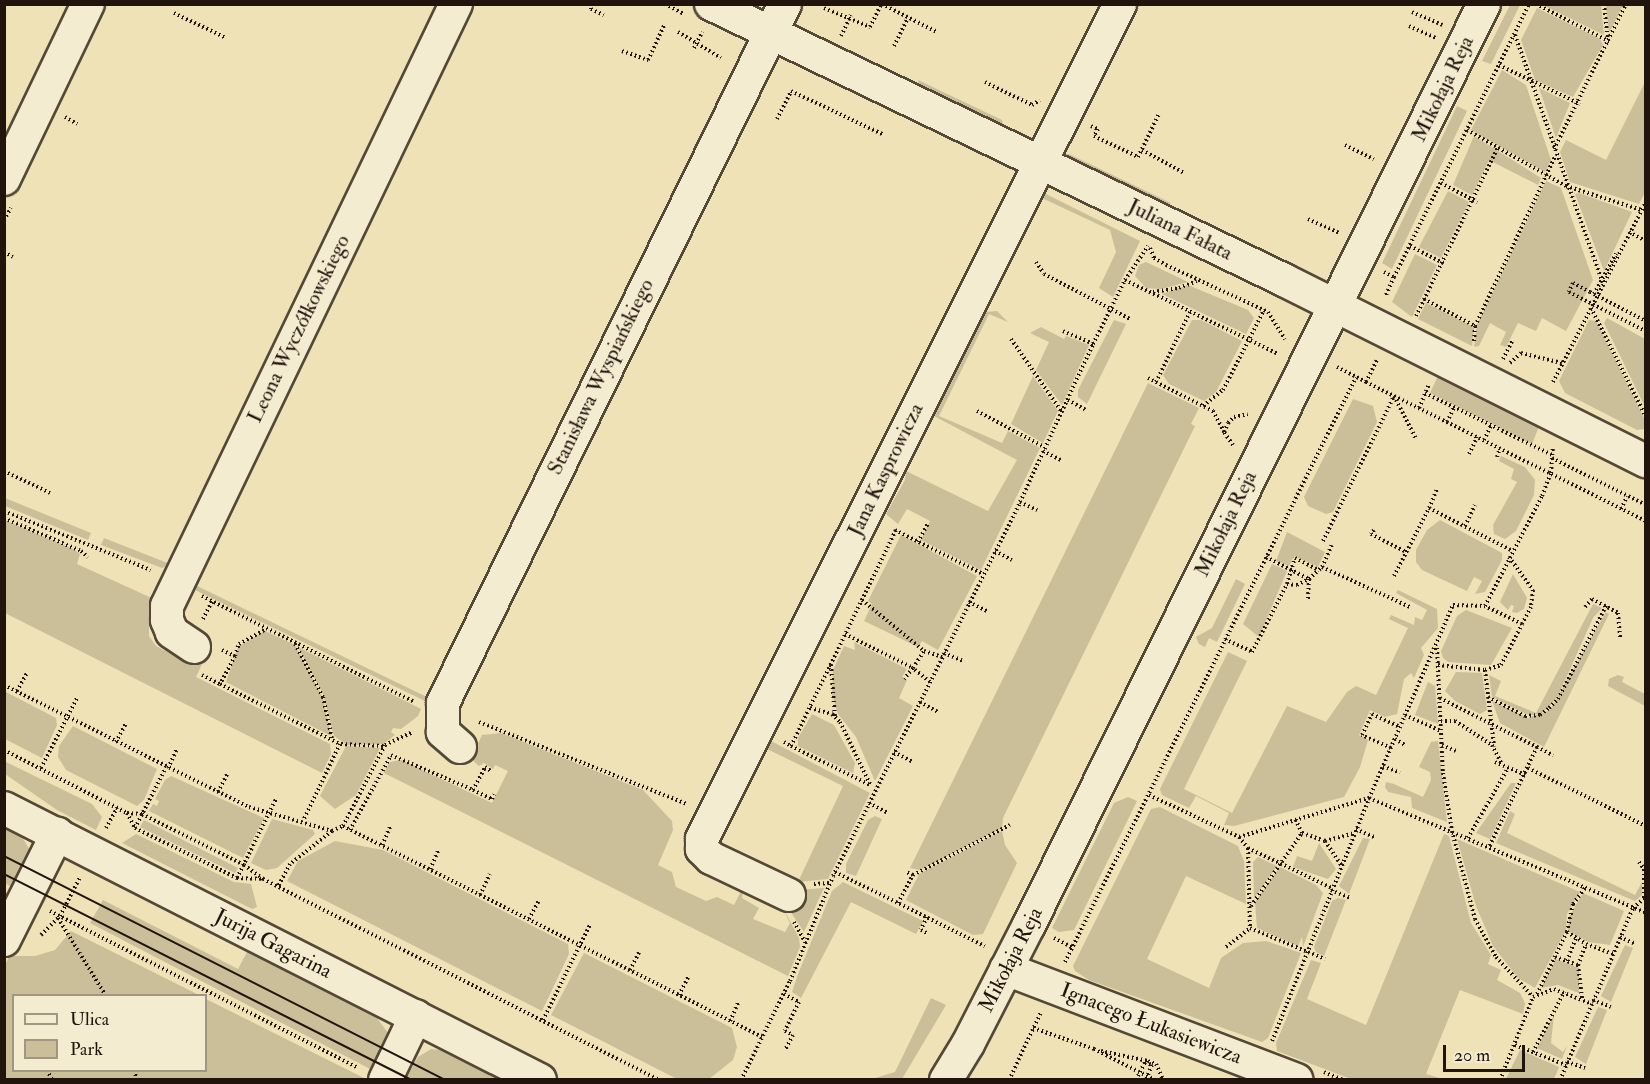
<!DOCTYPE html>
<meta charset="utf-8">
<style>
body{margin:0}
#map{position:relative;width:1650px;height:1084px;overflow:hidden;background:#eee2b6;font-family:"IM FELL Double Pica",serif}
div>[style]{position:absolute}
.green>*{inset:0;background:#cbbf99}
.path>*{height:4px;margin-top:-2px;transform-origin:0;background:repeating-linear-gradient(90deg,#21140c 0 1.5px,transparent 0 4.5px)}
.roads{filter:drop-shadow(2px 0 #544836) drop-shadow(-2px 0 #544836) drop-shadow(0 2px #544836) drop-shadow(0 -2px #544836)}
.minor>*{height:32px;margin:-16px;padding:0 16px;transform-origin:16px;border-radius:16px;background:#f4ecd0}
.tram>*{height:1.5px;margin:-0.75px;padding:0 0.75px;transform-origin:0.75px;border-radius:0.75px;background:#21140c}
.path-bridge>*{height:4px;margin-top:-2px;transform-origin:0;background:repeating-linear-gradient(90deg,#21140c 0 1.5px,transparent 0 4.5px)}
span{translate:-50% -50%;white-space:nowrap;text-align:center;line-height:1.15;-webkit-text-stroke:4.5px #f4ecd0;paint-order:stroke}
.street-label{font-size:21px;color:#21140c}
.frame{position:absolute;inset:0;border:6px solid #21140c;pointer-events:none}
.legend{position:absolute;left:12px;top:994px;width:195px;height:78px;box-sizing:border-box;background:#f4ecd0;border:2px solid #a09682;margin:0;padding:8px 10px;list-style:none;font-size:18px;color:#21140c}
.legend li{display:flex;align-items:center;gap:12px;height:30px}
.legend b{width:30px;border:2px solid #a09682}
.scale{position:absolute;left:1443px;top:1045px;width:82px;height:27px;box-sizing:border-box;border:3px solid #21140c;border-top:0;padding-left:8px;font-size:18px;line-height:21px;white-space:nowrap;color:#21140c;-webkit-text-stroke:4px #f4ecd0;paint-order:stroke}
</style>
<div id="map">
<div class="green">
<div style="clip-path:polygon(1510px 5px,1520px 5px,1491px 64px,1482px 61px)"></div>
<div style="clip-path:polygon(1543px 5px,1601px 5px,1604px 35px)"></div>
<div style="clip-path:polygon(1606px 5px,1623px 5px,1609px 33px)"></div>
<div style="clip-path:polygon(1537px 8px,1600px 39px,1603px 45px,1573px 97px,1535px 80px,1521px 40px)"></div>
<div style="clip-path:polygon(1502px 70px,1526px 85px,1551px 160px,1545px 172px,1471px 130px)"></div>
<div style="clip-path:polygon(918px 80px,1002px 120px,1004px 129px,920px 89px)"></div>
<div style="clip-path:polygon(1645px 82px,1645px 192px,1639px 204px,1570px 182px,1560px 152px,1566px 140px,1606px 160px)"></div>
<div style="clip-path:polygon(1539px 88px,1570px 103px,1556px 138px)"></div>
<div style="clip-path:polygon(1457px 106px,1467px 111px,1392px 269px,1382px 263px)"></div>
<div style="clip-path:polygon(1474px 136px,1541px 178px,1538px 185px,1489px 160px,1472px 195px,1453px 185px)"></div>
<div style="clip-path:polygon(1064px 154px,1069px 154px,1171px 203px,1166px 206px)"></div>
<div style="clip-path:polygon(1546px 181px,1561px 188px,1593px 280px,1566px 331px,1542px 318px,1536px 331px,1518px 323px,1506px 347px,1500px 345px,1506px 332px,1490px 323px,1479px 346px,1474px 347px,1477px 325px)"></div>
<div style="clip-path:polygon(1448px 191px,1469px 202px,1441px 258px,1419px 247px)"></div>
<div style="clip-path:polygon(1044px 193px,1140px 241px,1113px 297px,1099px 288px,1116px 252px,1110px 230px,1042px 198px)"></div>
<div style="clip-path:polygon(1579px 193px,1632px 212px,1604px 271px,1575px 194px)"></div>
<div style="clip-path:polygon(1415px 254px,1437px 265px,1412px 317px,1392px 302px)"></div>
<div style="clip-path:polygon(1146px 262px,1188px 282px,1161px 289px,1146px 288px,1135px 276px,1139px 265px)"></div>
<div style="clip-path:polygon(1188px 285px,1248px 310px,1254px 318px,1246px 334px,1162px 294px)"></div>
<div style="clip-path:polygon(1426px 303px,1474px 327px,1472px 346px,1418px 319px)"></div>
<div style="clip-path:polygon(997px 311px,1008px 322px,989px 314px,939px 416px,1002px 443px,1008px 431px,1040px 448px,981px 570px,921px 540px,930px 521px,907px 509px,898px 524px,886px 514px,905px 480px,906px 471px,988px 511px,1017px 460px,934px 416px,986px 312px)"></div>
<div style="clip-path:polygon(1607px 318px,1645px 339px,1645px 407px,1604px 323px)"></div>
<div style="clip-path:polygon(1114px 320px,1126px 324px,1087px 404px,1078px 397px,1078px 390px)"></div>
<div style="clip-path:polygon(1192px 320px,1201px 320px,1242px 341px,1216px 392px,1204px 401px,1169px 384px,1163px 375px)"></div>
<div style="clip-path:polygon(1589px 320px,1596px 321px,1645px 420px,1644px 429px,1637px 430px,1565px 393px,1559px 381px)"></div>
<div style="clip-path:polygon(1041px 327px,1064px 339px,1066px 336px,1089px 345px,1062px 405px,1036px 370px,1049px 342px,1030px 333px)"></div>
<div style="clip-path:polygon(1439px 374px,1540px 424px,1532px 444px,1430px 393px)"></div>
<div style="clip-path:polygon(1033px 376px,1058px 411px,1043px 443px,1011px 424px)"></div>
<div style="clip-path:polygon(1148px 383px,1199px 408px,1191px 424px,1195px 426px,1003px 818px,1002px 828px,920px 870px,910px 868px)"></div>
<div style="clip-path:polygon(1353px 399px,1373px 406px,1377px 422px,1333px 512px,1326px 514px,1308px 506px,1304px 497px)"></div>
<div style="clip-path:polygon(1501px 456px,1525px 467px,1535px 480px,1534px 495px,1516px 531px,1505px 539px,1494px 534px,1493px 525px,1517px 482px,1511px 479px,1514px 469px,1499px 461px)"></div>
<div style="clip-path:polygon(5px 498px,91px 533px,88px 540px,5px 506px)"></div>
<div style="clip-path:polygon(4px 520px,73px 549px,80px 554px,77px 564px,156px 600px,149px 625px,149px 636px,156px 646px,192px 664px,196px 657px,204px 660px,196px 677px,330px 744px,331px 754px,322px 773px,5px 613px)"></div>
<div style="clip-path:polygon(1440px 520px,1502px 553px,1502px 560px,1485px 592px,1475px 594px,1482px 581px,1474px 577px,1467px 591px,1422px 570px,1416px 562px,1416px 550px,1427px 530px)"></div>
<div style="clip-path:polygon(1287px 532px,1325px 552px,1318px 567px,1294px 556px,1289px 566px,1276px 561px)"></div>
<div style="clip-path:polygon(901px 535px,977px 576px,938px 650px,922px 641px,918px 647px,864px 621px,872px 604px,868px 601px)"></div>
<div style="clip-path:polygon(104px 538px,170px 564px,162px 568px,101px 545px)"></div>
<div style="clip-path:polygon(1272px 564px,1287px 571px,1259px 637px,1243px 624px)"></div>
<div style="clip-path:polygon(1513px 574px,1527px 598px,1524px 609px,1517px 613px,1512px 612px,1514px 606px,1511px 605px,1508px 610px,1500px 602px)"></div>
<div style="clip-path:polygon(1236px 579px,1245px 584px,1217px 642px,1209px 638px,1205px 647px,1199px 644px,1196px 637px,1212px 628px)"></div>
<div style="clip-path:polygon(197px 586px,427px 697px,425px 701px,195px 590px)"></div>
<div style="clip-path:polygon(1398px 590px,1437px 609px,1438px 628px,1421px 648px,1424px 655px,1414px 678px,1411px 673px,1404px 679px,1397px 714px,1385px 717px,1370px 710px,1359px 735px,1368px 740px,1360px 767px,1344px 797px,1234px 826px,1224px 825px,1229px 813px,1196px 796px,1189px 808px,1162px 795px,1160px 789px,1228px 652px,1247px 661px,1184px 789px,1232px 813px,1287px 706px,1326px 722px,1347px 692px,1356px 686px,1376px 695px,1408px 628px,1389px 619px,1391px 615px,1414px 625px,1415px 617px,1422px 620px,1427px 610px,1396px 593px)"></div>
<div style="clip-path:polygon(1593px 604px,1602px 608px,1593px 618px,1558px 696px,1548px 708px,1542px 713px,1533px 715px,1526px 714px,1492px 697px,1489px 675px,1501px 681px,1495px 696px,1536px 713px)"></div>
<div style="clip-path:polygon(1466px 610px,1512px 628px,1491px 665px,1448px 662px,1443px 658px,1441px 651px,1457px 616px)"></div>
<div style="clip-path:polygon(1606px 612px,1609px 614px,1544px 747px,1500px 723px,1492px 701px,1528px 718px,1550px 710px)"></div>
<div style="clip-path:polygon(265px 631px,295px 645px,323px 698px,331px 736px,226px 682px,238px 647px)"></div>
<div style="clip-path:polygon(854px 642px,907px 669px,902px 677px,907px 680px,899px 698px,913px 706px,875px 781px,856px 737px,838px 714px,832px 695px,833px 670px,844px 646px,855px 650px)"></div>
<div style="clip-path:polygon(298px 647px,421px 709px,418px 716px,401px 729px,393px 728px,391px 732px,395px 735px,383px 744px,347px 745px,334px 736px,323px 694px)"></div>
<div style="clip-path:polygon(1456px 672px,1482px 673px,1487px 710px,1480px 714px,1455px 701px,1445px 691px)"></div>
<div style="clip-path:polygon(1618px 675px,1624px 677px,1622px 682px,1645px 694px,1645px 706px,1608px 686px,1609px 679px)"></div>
<div style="clip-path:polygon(1428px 682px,1435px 686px,1438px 724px,1415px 715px)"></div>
<div style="clip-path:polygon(4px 691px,56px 718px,57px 725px,42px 758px,5px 739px)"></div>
<div style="clip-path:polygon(812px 714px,834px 725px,855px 763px,853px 773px,798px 746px,798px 738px)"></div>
<div style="clip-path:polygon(73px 726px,157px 769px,144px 800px,137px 806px,66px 770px,58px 757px,59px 746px)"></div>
<div style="clip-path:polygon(501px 733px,643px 790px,672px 821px,673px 830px,658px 865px,672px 872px,676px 887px,706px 901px,717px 897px,734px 905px,744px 885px,742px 898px,759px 908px,753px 919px,785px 932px,790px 923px,781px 904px,799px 938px,800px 947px,788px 976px,384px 773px,390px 762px,401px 760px,492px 803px,508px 771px,495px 765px,493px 769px,484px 763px,479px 766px,471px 759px,482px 735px)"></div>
<div style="clip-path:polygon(771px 741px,870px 793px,828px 879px,798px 882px,843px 786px,767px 749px)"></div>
<div style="clip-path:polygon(1438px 741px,1447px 822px,1412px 808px,1411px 797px,1388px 792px,1385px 787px,1386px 782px,1394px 784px,1423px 797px,1431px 780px,1430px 772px,1419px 767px,1431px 742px)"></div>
<div style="clip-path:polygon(346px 746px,380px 748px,356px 795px,335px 809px,320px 796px)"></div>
<div style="clip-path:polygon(4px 761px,92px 804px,102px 817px,96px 830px,57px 810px,5px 774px)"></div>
<div style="clip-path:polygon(171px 776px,264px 818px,243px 858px,149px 811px,153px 804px,157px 806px,159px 801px,155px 799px,165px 780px)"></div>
<div style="clip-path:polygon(1511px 783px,1516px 783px,1490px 839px,1476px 833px)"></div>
<div style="clip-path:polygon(1128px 797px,1137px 801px,1074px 930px,1059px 932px,1052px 928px,1114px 803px)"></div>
<div style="clip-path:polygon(1160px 807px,1238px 846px,1244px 861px,1246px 904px,1186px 876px,1147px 959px,1209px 988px,1221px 958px,1243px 943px,1266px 941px,1301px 953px,1268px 1038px,1262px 1042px,1089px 980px,1075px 971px,1073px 966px,1151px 809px)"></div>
<div style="clip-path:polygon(1510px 811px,1515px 814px,1507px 833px,1635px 895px,1642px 882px,1642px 895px,1635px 901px,1496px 843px)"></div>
<div style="clip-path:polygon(875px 816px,882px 819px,856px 876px,846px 873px,846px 864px,868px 820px)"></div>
<div style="clip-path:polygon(272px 819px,313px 830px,315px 834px,277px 868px,266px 870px,251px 863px)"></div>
<div style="clip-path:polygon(144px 820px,238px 868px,235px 873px,140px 827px)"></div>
<div style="clip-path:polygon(4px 828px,22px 837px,31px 852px,16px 890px,5px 883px)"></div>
<div style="clip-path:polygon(1002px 831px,1005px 845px,1017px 863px,983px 934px,973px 935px,906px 900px,919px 874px)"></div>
<div style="clip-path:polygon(136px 834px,234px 882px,251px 884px,257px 907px,252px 909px,122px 843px)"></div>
<div style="clip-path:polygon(1444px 834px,1449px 836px,1471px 923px,1491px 955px,1488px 964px,1501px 970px,1497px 980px,1520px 993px,1525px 1003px,1523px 1014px,1460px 990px,1426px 1074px,1443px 1079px,1351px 1079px,1277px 1051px,1276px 1043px,1311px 960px,1321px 963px,1307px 999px,1366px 1025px)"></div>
<div style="clip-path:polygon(1363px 838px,1370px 839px,1349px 894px,1339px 886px)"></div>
<div style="clip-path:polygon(1457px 839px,1580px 892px,1567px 914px,1566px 930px,1535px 988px,1518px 978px,1493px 946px,1476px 906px)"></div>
<div style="clip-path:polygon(335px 841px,383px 850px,568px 944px,569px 954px,542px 1011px,287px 881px,298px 861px)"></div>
<div style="clip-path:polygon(1319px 843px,1336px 869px,1328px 879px,1293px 867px,1297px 856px,1312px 861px)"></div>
<div style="clip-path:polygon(1258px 857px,1277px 866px,1254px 898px,1253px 862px)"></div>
<div style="clip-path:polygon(1280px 867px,1316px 885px,1323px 893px,1303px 947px,1302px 937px,1298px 946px,1257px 928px,1255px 902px)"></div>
<div style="clip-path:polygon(843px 882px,923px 921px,916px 934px,851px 902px,801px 998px,792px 992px,798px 974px,832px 891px)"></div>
<div style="clip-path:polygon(824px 888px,804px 932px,788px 908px,797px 890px)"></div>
<div style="clip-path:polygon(1583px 893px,1624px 911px,1610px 945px,1588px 942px,1568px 931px,1569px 917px)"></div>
<div style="clip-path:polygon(1338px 898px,1346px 900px,1324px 956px,1316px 952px,1314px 947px,1332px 901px)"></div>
<div style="clip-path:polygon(103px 900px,238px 969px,247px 952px,377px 1018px,388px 1033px,388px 1043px,374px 1071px,90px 923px)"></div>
<div style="clip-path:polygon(71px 931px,199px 995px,14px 996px,14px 1070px,206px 1070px,206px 999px,366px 1079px,5px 1079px,5px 966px,9px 956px,35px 956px,55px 950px)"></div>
<div style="clip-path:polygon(1625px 945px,1633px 948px,1611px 1002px,1601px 996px)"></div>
<div style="clip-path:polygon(584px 953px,732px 1028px,737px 1047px,733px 1060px,709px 1079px,677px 1079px,551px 1015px)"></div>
<div style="clip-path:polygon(1556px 959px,1579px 968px,1579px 993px,1558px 985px,1541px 988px)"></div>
<div style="clip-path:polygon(931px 998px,946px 1005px,902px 1079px,872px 1079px,895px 1072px)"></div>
<div style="clip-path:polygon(1598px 1007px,1607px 1010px,1586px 1064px,1575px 1057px)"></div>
<div style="clip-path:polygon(1554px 1015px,1551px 1043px,1563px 1052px,1567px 1046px,1562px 1059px,1537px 1048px)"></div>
<div style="clip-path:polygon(431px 1049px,440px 1050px,498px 1079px,406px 1079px,418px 1057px)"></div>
<div style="clip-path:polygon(1520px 1050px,1559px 1067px,1554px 1079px,1506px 1079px)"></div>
</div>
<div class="path">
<div style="left:591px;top:4px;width:5px;rotate:90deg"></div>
<div style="left:591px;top:9px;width:14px;rotate:25deg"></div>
<div style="left:665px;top:4px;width:21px;rotate:28deg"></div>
<div style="left:882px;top:4px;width:62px;rotate:27deg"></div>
<div style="left:1536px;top:4px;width:84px;rotate:26.9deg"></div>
<div style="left:1604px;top:4px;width:36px;rotate:84deg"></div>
<div style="left:824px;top:8px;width:50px;rotate:22.4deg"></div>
<div style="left:870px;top:27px;width:25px;rotate:-64deg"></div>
<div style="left:1412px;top:12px;width:33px;rotate:23deg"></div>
<div style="left:174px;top:13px;width:58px;rotate:25.7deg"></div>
<div style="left:1409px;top:26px;width:30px;rotate:24deg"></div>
<div style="left:678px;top:32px;width:50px;rotate:31.2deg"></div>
<div style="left:1515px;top:35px;width:264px;rotate:70.5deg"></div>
<div style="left:841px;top:36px;width:23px;rotate:-65deg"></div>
<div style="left:894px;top:46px;width:30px;rotate:-64deg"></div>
<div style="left:694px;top:48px;width:18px;rotate:-63deg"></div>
<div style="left:622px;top:51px;width:28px;rotate:19deg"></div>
<div style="left:648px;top:60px;width:38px;rotate:-65deg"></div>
<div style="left:1499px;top:65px;width:90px;rotate:25.7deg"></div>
<div style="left:985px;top:82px;width:52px;rotate:26.1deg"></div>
<div style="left:1032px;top:105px;width:9px;rotate:-32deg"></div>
<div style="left:65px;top:117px;width:14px;rotate:30deg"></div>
<div style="left:777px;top:119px;width:31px;rotate:-63deg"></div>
<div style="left:791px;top:91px;width:101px;rotate:25.3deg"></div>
<div style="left:1091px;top:126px;width:8px;rotate:23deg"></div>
<div style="left:1098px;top:129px;width:8px;rotate:120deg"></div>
<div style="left:1094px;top:136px;width:49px;rotate:25.5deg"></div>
<div style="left:1138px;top:157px;width:48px;rotate:-64deg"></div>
<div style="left:1467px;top:130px;width:114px;rotate:29.5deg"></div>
<div style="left:1566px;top:186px;width:79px;rotate:17.7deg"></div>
<div style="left:1345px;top:145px;width:32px;rotate:26deg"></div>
<div style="left:1554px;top:149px;width:162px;rotate:-63.6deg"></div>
<div style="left:1142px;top:150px;width:48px;rotate:28.7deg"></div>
<div style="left:1441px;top:183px;width:41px;rotate:27.8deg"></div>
<div style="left:1308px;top:219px;width:35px;rotate:24deg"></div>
<div style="left:4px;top:220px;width:14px;rotate:-60deg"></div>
<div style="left:1629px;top:232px;width:19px;rotate:28deg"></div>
<div style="left:1410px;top:246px;width:39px;rotate:27deg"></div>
<div style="left:1150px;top:248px;width:11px;rotate:68deg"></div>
<div style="left:1154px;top:258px;width:14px;rotate:30deg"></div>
<div style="left:1166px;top:265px;width:112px;rotate:24.7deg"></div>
<div style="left:1268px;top:312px;width:32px;rotate:58deg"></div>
<div style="left:4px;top:252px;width:10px;rotate:29deg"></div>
<div style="left:1036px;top:262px;width:14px;rotate:56deg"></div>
<div style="left:1044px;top:274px;width:97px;rotate:27.6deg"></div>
<div style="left:1384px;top:272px;width:11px;rotate:27deg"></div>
<div style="left:1394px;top:277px;width:22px;rotate:114deg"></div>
<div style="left:1394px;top:277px;width:305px;rotate:-63.7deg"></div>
<div style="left:1125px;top:280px;width:170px;rotate:25.8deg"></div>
<div style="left:1153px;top:292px;width:26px;rotate:-9deg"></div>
<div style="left:1179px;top:288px;width:19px;rotate:-21deg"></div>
<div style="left:1590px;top:292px;width:19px;rotate:-152deg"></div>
<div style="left:1573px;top:283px;width:10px;rotate:114deg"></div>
<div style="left:1569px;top:292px;width:86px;rotate:26.9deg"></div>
<div style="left:1424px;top:299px;width:58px;rotate:27.9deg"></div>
<div style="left:1591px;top:308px;width:122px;rotate:63.2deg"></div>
<div style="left:1416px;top:316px;width:188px;rotate:-64.1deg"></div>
<div style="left:1063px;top:331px;width:33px;rotate:23deg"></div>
<div style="left:1011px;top:339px;width:89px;rotate:55.1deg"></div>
<div style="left:1474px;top:341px;width:15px;rotate:-86deg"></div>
<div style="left:1475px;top:326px;width:187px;rotate:-64.7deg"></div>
<div style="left:1503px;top:359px;width:20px;rotate:-63deg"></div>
<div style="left:1510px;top:363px;width:15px;rotate:-42deg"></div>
<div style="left:1521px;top:353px;width:42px;rotate:13.7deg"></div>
<div style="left:1337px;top:367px;width:33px;rotate:27deg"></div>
<div style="left:1366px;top:382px;width:25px;rotate:-64deg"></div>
<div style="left:1148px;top:378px;width:73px;rotate:26.9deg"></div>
<div style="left:1213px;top:411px;width:24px;rotate:62deg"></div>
<div style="left:1156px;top:382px;width:78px;rotate:-64.1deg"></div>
<div style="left:1366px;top:382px;width:313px;rotate:26.4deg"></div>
<div style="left:1553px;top:382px;width:203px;rotate:-62.7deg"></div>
<div style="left:1425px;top:393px;width:141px;rotate:26deg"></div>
<div style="left:1394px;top:396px;width:48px;rotate:62.9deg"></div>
<div style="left:1068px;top:400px;width:21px;rotate:29deg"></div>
<div style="left:1203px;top:406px;width:26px;rotate:-39deg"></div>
<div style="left:1223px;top:390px;width:90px;rotate:-62.9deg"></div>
<div style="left:1419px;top:408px;width:26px;rotate:-67deg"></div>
<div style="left:977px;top:411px;width:76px;rotate:28.2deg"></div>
<div style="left:1447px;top:422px;width:17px;rotate:-65deg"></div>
<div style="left:1484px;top:440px;width:17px;rotate:-65deg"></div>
<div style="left:1233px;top:445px;width:16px;rotate:-125deg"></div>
<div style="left:1224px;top:432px;width:10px;rotate:-66deg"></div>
<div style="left:1228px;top:423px;width:8px;rotate:-45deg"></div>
<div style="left:1234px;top:417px;width:14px;rotate:-12deg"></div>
<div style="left:1043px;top:451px;width:20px;rotate:27deg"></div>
<div style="left:1469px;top:454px;width:19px;rotate:-65deg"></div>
<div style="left:1497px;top:457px;width:9px;rotate:-72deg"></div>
<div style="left:1552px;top:458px;width:105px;rotate:26.6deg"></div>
<div style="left:4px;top:471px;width:51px;rotate:25.6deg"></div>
<div style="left:1020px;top:502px;width:19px;rotate:25deg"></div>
<div style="left:1429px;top:508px;width:21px;rotate:-67deg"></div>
<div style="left:1621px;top:509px;width:14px;rotate:-65deg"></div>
<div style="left:4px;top:511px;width:158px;rotate:21.9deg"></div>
<div style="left:4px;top:518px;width:84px;rotate:23.2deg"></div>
<div style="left:81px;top:551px;width:9px;rotate:41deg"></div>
<div style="left:1465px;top:526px;width:23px;rotate:-65deg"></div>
<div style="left:895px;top:530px;width:98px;rotate:26.6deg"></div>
<div style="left:1374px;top:530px;width:5px;rotate:127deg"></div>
<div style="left:1371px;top:534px;width:39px;rotate:27deg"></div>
<div style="left:1323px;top:541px;width:161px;rotate:-63.9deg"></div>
<div style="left:918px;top:542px;width:21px;rotate:-62deg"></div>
<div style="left:995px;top:551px;width:19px;rotate:28deg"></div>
<div style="left:1266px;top:557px;width:48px;rotate:27.1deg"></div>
<div style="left:1309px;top:579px;width:21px;rotate:93deg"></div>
<div style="left:1509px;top:557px;width:41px;rotate:54deg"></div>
<div style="left:1533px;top:590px;width:17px;rotate:97deg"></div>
<div style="left:1531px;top:607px;width:19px;rotate:118deg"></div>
<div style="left:1322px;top:567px;width:97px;rotate:24.4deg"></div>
<div style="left:1394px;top:576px;width:76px;rotate:-62.8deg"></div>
<div style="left:1429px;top:508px;width:92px;rotate:27.1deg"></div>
<div style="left:1287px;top:584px;width:27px;rotate:-73deg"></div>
<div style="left:1295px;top:558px;width:27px;rotate:27deg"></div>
<div style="left:202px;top:596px;width:238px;rotate:26.5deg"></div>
<div style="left:862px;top:600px;width:80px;rotate:39.4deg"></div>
<div style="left:969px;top:602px;width:20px;rotate:27deg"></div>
<div style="left:1585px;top:607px;width:11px;rotate:-49deg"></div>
<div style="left:1592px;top:599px;width:30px;rotate:28deg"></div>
<div style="left:1618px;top:613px;width:25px;rotate:85deg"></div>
<div style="left:203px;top:619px;width:20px;rotate:-63deg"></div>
<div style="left:845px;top:634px;width:76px;rotate:26.6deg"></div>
<div style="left:913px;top:668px;width:14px;rotate:129deg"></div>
<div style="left:1225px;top:639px;width:31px;rotate:25deg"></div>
<div style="left:295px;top:644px;width:60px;rotate:62.2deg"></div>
<div style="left:323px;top:697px;width:43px;rotate:77.9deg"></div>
<div style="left:1437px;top:648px;width:125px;rotate:87.3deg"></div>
<div style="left:1443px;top:773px;width:59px;rotate:81.2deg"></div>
<div style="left:1452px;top:831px;width:91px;rotate:75.4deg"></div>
<div style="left:1475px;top:919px;width:43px;rotate:61.1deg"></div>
<div style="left:1496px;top:957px;width:54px;rotate:47.2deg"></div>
<div style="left:1533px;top:997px;width:22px;rotate:-21deg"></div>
<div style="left:1554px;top:989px;width:41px;rotate:21.5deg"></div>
<div style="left:222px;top:650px;width:14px;rotate:25deg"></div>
<div style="left:235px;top:656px;width:32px;rotate:118deg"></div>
<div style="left:220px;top:684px;width:134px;rotate:26.6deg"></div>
<div style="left:340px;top:744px;width:85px;rotate:115.7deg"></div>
<div style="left:1252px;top:652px;width:76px;rotate:-62.8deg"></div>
<div style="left:1287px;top:584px;width:10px;rotate:6deg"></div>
<div style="left:1297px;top:585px;width:13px;rotate:-27deg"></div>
<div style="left:1309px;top:579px;width:18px;rotate:-43deg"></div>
<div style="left:1322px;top:567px;width:24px;rotate:-66deg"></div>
<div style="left:944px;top:653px;width:21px;rotate:23deg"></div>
<div style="left:235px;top:656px;width:13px;rotate:-72deg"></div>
<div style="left:239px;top:644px;width:31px;rotate:-29deg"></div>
<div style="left:831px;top:665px;width:52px;rotate:85.6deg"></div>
<div style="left:1438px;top:665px;width:47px;rotate:6.1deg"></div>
<div style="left:1485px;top:670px;width:17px;rotate:-17deg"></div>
<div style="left:1501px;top:665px;width:46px;rotate:-62.9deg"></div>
<div style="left:1522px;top:624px;width:41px;rotate:-154.1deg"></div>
<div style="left:1485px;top:670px;width:77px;rotate:83.2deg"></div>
<div style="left:202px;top:675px;width:20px;rotate:27deg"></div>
<div style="left:930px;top:682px;width:22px;rotate:-141deg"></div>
<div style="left:913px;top:668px;width:20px;rotate:-57deg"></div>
<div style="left:924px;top:651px;width:19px;rotate:18deg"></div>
<div style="left:4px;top:685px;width:274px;rotate:26.5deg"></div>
<div style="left:249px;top:807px;width:86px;rotate:16.1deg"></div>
<div style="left:332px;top:831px;width:53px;rotate:141.8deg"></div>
<div style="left:290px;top:864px;width:26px;rotate:118deg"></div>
<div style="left:17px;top:691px;width:21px;rotate:-61deg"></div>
<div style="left:1488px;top:697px;width:42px;rotate:27.2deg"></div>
<div style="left:1525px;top:716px;width:15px;rotate:-4deg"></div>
<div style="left:1540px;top:715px;width:11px;rotate:-38deg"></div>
<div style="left:1549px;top:708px;width:13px;rotate:-45deg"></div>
<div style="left:1558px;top:699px;width:105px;rotate:-62.7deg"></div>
<div style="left:1440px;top:698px;width:109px;rotate:26.8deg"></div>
<div style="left:1537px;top:747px;width:111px;rotate:115.6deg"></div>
<div style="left:920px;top:702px;width:21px;rotate:29deg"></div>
<div style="left:810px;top:708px;width:23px;rotate:15deg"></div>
<div style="left:832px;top:714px;width:11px;rotate:45deg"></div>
<div style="left:840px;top:722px;width:71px;rotate:64.2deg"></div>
<div style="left:1405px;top:715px;width:39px;rotate:24deg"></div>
<div style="left:1441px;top:721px;width:14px"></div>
<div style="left:1455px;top:721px;width:44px;rotate:33deg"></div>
<div style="left:1492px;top:745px;width:22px;rotate:63deg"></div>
<div style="left:479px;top:722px;width:224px;rotate:21.5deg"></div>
<div style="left:1395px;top:739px;width:12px;rotate:31deg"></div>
<div style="left:116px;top:742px;width:21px;rotate:-62deg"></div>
<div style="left:784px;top:742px;width:8px;rotate:30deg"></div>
<div style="left:791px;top:746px;width:240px;rotate:-64.1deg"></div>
<div style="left:341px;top:744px;width:43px;rotate:2.7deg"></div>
<div style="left:1442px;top:745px;width:15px;rotate:23deg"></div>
<div style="left:791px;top:746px;width:88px;rotate:26.3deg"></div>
<div style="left:1537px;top:747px;width:18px;rotate:27deg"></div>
<div style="left:1391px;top:748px;width:32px;rotate:-156deg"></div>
<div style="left:1362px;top:735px;width:23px;rotate:-65deg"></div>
<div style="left:1372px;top:714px;width:31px;rotate:25deg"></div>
<div style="left:4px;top:750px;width:138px;rotate:27.1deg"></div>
<div style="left:127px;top:813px;width:15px;rotate:4deg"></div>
<div style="left:142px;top:814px;width:114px;rotate:26.6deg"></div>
<div style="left:244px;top:865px;width:24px;rotate:36deg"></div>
<div style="left:263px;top:879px;width:445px;rotate:26.9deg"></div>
<div style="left:894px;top:752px;width:21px;rotate:28deg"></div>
<div style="left:1495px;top:762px;width:33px;rotate:23deg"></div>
<div style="left:1383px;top:766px;width:18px;rotate:22deg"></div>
<div style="left:41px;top:768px;width:79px;rotate:-62.8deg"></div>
<div style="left:168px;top:768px;width:21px;rotate:-65deg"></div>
<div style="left:1528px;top:768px;width:131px;rotate:26.2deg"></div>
<div style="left:473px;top:790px;width:21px;rotate:25deg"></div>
<div style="left:492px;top:799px;width:5px;rotate:-68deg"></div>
<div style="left:218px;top:792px;width:20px;rotate:-63deg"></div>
<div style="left:1149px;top:795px;width:99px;rotate:25deg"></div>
<div style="left:1239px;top:837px;width:136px;rotate:-16.7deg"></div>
<div style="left:1369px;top:798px;width:300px;rotate:22.5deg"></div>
<div style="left:869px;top:803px;width:21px;rotate:28deg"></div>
<div style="left:127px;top:813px;width:17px;rotate:62deg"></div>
<div style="left:135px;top:828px;width:114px;rotate:26.1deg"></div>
<div style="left:237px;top:878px;width:25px;rotate:2deg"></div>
<div style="left:343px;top:826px;width:469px;rotate:26.7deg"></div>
<div style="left:106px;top:828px;width:23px;rotate:-61deg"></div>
<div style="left:135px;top:828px;width:68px;rotate:-63.1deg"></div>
<div style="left:1356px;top:829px;width:20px;rotate:24deg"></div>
<div style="left:350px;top:830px;width:85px;rotate:-61.3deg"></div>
<div style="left:391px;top:755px;width:89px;rotate:23.1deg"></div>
<div style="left:473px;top:790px;width:26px;rotate:-62deg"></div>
<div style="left:485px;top:767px;width:7px;rotate:34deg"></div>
<div style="left:332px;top:831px;width:12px;rotate:-24deg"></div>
<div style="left:343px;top:826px;width:91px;rotate:-62.6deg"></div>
<div style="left:385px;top:745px;width:31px;rotate:-25deg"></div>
<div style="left:1302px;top:833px;width:24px;rotate:19deg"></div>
<div style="left:1325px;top:841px;width:29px;rotate:56deg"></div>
<div style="left:1239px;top:837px;width:14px;rotate:51deg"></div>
<div style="left:1248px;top:848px;width:80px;rotate:88.6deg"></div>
<div style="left:1250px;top:928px;width:81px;rotate:22.5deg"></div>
<div style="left:1468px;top:838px;width:81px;rotate:-60.3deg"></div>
<div style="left:1325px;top:841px;width:31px;rotate:-15deg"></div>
<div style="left:382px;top:845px;width:22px;rotate:-66deg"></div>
<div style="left:1248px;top:848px;width:93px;rotate:25.5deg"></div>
<div style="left:1639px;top:862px;width:9px;rotate:54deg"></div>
<div style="left:1644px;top:869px;width:29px;rotate:90deg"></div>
<div style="left:430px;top:869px;width:22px;rotate:-66deg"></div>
<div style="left:835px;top:872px;width:167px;rotate:26.3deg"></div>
<div style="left:913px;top:875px;width:109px;rotate:-27.3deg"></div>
<div style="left:237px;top:878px;width:88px;rotate:-63.7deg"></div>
<div style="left:814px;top:884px;width:16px;rotate:-4deg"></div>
<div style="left:1331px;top:890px;width:21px;rotate:23deg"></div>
<div style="left:480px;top:895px;width:23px;rotate:-65deg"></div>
<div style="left:898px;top:903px;width:32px;rotate:-62deg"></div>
<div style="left:913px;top:875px;width:8px;rotate:-157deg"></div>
<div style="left:1251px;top:906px;width:89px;rotate:-55.1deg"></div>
<div style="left:1302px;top:833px;width:17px;rotate:-115deg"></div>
<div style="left:50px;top:911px;width:346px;rotate:27deg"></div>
<div style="left:927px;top:917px;width:14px;rotate:115deg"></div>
<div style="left:921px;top:930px;width:7px;rotate:27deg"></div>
<div style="left:58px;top:918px;width:92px;rotate:58.4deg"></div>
<div style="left:529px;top:919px;width:21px;rotate:-62deg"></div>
<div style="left:794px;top:922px;width:23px;rotate:61deg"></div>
<div style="left:1567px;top:932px;width:29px;rotate:-78deg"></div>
<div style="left:1573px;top:904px;width:20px;rotate:-53deg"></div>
<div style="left:41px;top:935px;width:27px;rotate:-45deg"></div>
<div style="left:60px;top:916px;width:44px;rotate:-62.9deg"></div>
<div style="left:1620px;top:937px;width:17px;rotate:24deg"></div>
<div style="left:1054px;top:938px;width:20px;rotate:27deg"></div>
<div style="left:1226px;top:947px;width:31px;rotate:-38deg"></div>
<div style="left:1555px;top:957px;width:24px;rotate:19deg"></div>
<div style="left:1578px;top:965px;width:22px;rotate:-69deg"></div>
<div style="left:1586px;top:944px;width:29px;rotate:20deg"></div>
<div style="left:1567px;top:961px;width:25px;rotate:-69deg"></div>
<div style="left:1065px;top:962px;width:653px;rotate:-63.55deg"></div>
<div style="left:1578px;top:965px;width:34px;rotate:83deg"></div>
<div style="left:630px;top:970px;width:22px;rotate:-63deg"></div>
<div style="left:784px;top:994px;width:17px;rotate:28deg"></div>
<div style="left:799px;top:1002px;width:32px;rotate:116deg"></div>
<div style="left:785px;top:1031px;width:9px;rotate:27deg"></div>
<div style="left:793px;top:1035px;width:17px;rotate:118deg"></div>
<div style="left:1537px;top:994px;width:69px;rotate:-64.2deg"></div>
<div style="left:1567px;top:932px;width:22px;rotate:32deg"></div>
<div style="left:679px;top:995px;width:22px;rotate:-63deg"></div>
<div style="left:1593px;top:1000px;width:19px;rotate:21deg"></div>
<div style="left:543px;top:1020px;width:106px;rotate:-63.7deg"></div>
<div style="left:730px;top:1021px;width:22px;rotate:-66deg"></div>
<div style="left:1033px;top:1028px;width:65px;rotate:19deg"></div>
<div style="left:1094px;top:1049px;width:68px;rotate:26.9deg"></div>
<div style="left:1272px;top:1041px;width:262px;rotate:-68.2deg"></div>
<div style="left:1369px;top:798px;width:210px;rotate:-66.5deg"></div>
<div style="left:1453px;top:605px;width:32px;rotate:2deg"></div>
<div style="left:1485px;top:606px;width:124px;rotate:-62.6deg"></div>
<div style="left:1542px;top:496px;width:25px;rotate:-69deg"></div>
<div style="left:1551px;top:473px;width:27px;rotate:-86deg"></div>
<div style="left:1515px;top:1045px;width:55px;rotate:21.4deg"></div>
<div style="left:1101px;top:1051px;width:48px;rotate:12deg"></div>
<div style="left:1148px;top:1061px;width:4px;rotate:117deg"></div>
<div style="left:1533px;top:1052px;width:68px;rotate:-62.7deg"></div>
<div style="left:1148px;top:1061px;width:9px;rotate:21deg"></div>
<div style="left:1156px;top:1064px;width:17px;rotate:66deg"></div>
<div style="left:1567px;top:1062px;width:19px;rotate:18deg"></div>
<div style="left:47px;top:1070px;width:11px;rotate:63deg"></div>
<div style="left:134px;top:1070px;width:10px;rotate:73deg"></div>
<div style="left:1324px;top:1072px;width:21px;rotate:23deg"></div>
<div style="left:741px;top:1080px;width:110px;rotate:-63.7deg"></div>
<div style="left:790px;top:981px;width:113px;rotate:-67.7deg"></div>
<div style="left:833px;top:876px;width:418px;rotate:-63.4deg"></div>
<div style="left:1020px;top:502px;width:174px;rotate:-65.2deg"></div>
<div style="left:1093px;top:344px;width:72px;rotate:-63.4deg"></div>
<div style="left:1125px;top:280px;width:41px;rotate:-55.9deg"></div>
<div style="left:1009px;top:1080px;width:75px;rotate:-64.8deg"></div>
<div style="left:1136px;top:1080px;width:4px;rotate:-63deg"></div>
<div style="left:1500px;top:1080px;width:89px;rotate:-68.3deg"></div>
<div style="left:1560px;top:1080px;width:187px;rotate:-67deg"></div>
<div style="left:1633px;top:908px;width:17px;rotate:-40deg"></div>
</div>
<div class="roads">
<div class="minor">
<div style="left:711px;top:4px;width:636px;rotate:25.72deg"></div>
<div style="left:1284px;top:280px;width:405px;rotate:26.6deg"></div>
<div style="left:4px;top:179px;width:194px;rotate:-64.4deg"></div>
<div style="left:194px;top:647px;width:27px;rotate:-146deg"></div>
<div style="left:172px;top:632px;width:13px;rotate:-113deg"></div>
<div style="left:167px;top:620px;width:14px;rotate:-90deg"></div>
<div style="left:167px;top:606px;width:668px;rotate:-64.36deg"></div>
<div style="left:460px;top:747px;width:23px;rotate:-139deg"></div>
<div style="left:443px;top:732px;width:29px;rotate:-90deg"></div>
<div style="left:443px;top:703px;width:778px;rotate:-63.93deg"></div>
<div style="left:4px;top:808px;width:601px;rotate:26.91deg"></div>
<div style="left:789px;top:895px;width:86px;rotate:-154.6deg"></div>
<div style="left:711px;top:858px;width:13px;rotate:-135deg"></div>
<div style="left:702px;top:849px;width:10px;rotate:-90deg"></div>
<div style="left:702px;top:839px;width:934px;rotate:-63.41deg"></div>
<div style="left:4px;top:940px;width:119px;rotate:-63.4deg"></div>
<div style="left:1006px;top:969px;width:311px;rotate:20.9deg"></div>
<div style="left:385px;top:1080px;width:71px;rotate:-64.2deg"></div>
<div style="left:946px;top:1080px;width:42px;rotate:-58.6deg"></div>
<div style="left:968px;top:1044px;width:134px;rotate:-62.9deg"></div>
<div style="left:1029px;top:925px;width:1027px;rotate:-63.71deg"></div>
</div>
</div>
<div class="tram">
<div style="left:4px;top:856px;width:495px;rotate:26.9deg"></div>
<div style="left:4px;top:874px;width:457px;rotate:26.8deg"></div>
</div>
<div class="path-bridge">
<div style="left:1590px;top:292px;width:63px;rotate:27.4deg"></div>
<div style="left:1594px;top:294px;width:46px;rotate:-61.2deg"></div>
<div style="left:1138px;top:1076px;width:16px;rotate:-63deg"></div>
<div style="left:1145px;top:1062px;width:8px;rotate:23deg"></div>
<div style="left:1152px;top:1065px;width:16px;rotate:112deg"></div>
</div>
<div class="street-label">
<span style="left:1443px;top:89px;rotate:-64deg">Mikołaja Reja</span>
<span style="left:1180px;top:230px;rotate:26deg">Juliana Fałata</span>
<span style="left:299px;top:329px;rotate:-64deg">Leona Wyczółkowskiego</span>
<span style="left:601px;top:377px;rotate:-64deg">Stanisława Wyspiańskiego</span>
<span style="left:886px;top:470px;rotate:-64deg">Jana Kasprowicza</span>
<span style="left:1226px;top:524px;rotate:-64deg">Mikołaja Reja</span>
<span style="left:273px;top:944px;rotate:27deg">Jurija Gagarina</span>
<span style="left:1011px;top:960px;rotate:-63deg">Mikołaja Reja</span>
<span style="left:1151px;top:1024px;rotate:21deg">Ignacego Łukasiewicza</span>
</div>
<div class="frame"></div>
<ul class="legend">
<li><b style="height:8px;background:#f4ecd0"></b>Ulica</li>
<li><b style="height:16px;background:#cbbf99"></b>Park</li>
</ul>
<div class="scale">20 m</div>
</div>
